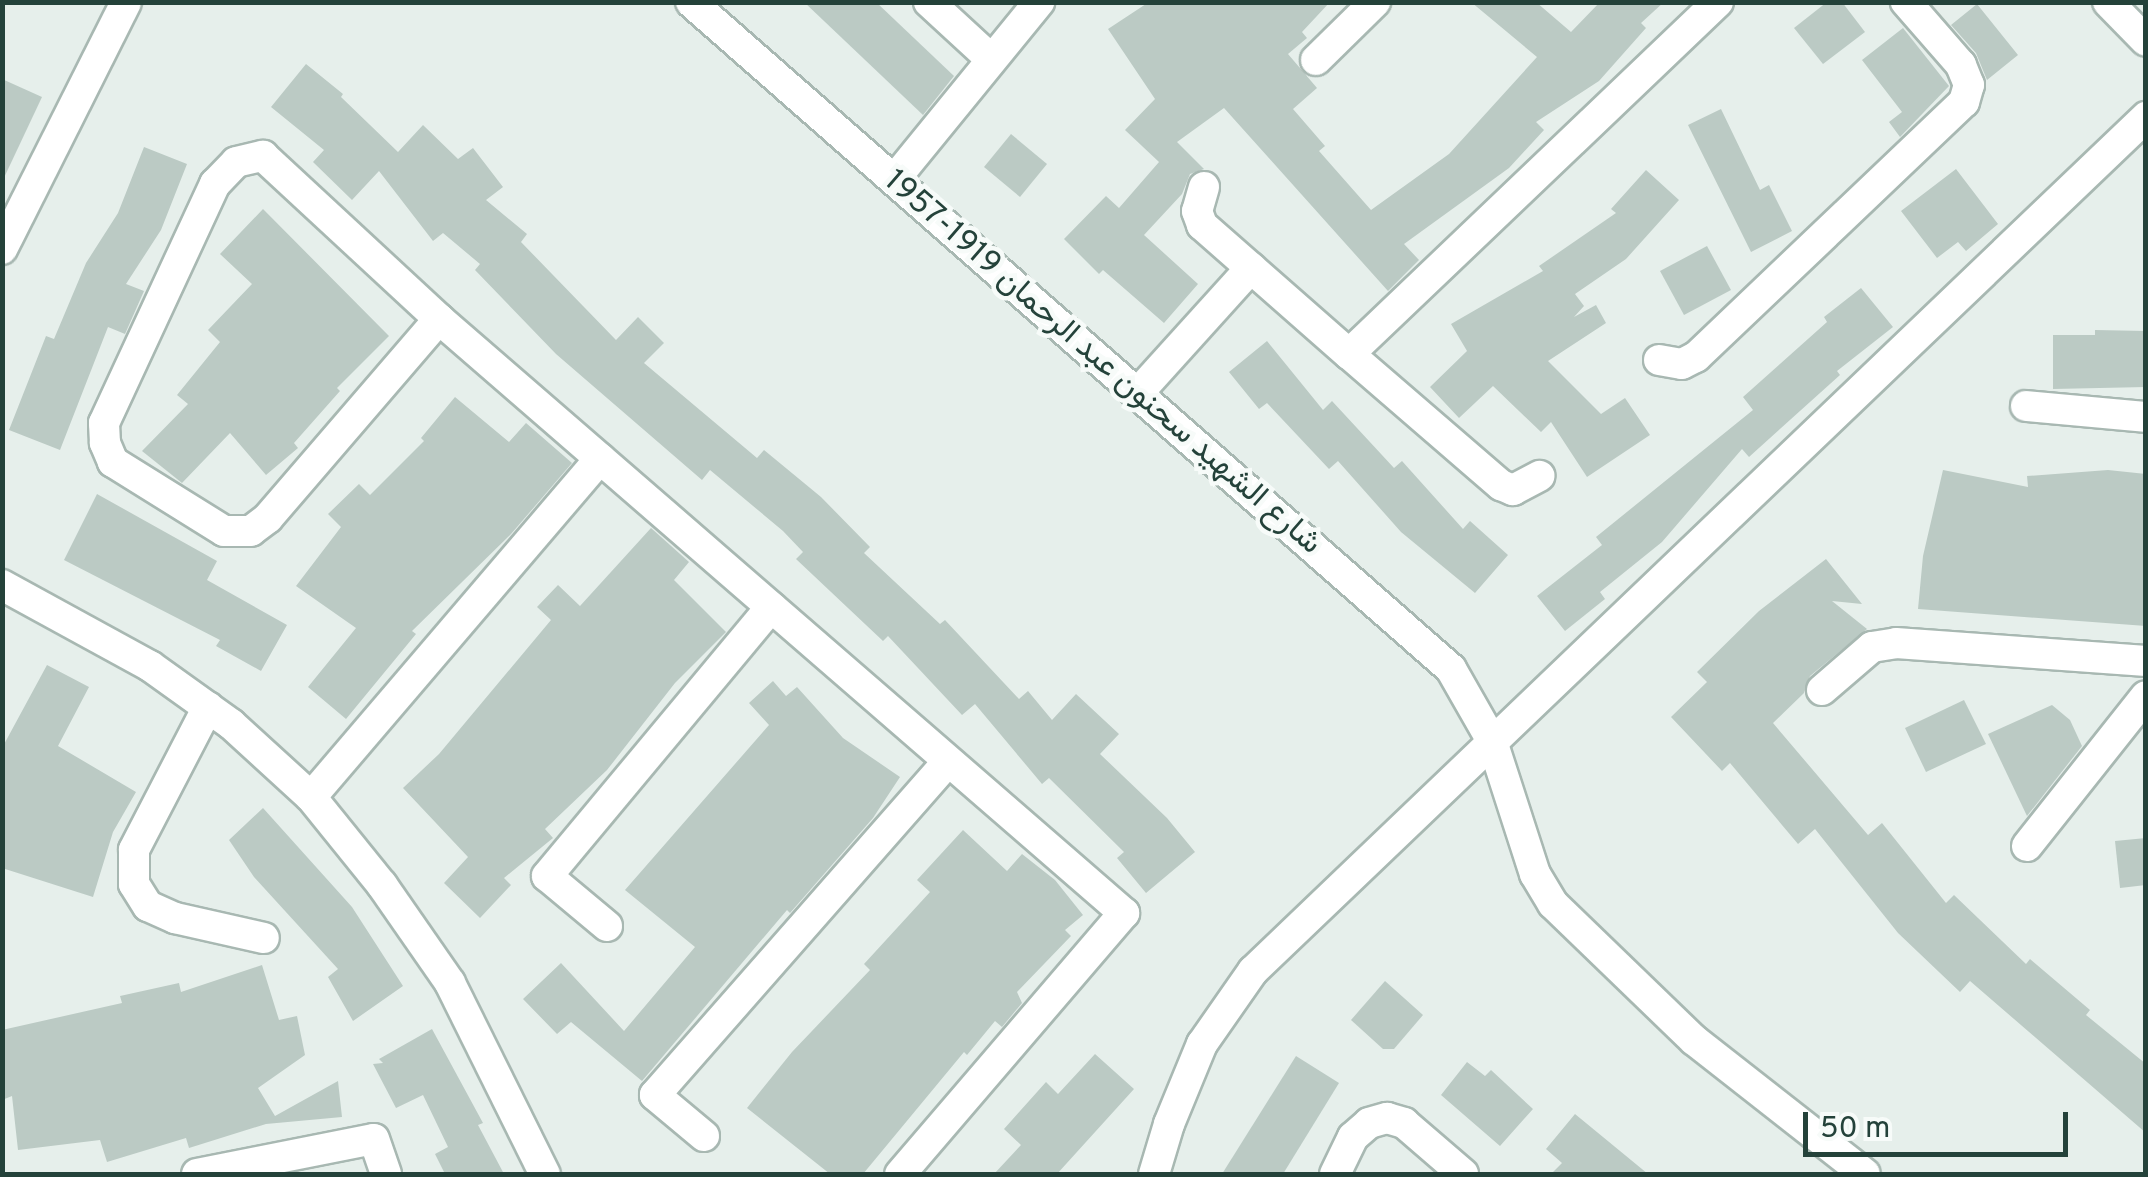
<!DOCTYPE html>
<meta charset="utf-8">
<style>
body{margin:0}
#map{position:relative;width:2148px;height:1177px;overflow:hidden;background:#e6efeb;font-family:Overpass,Vazirmatn,sans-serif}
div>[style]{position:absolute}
.building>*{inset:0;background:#bbcac4}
.roads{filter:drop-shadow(2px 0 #a8b8b2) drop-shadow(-2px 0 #a8b8b2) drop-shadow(0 2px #a8b8b2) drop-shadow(0 -2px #a8b8b2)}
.minor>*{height:30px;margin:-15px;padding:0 15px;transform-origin:15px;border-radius:15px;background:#fff}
.tertiary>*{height:30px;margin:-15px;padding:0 15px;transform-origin:15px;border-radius:15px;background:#fff}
span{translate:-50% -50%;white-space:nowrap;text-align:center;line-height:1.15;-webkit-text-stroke:9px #f7fbf9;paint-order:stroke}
.street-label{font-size:32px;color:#24423a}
.frame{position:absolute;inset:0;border:5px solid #24423a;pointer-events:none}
.scale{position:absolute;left:1803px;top:1112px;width:265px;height:45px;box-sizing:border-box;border:5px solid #24423a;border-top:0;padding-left:12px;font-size:30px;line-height:35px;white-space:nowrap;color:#24423a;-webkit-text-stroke:8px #f7fbf9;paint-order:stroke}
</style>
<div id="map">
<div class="building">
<div style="clip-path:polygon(804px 2px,876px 2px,954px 76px,923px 115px)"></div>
<div style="clip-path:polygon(1149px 2px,1330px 2px,1302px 32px,1307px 38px,1288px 54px,1317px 88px,1293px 109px,1325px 146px,1319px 151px,1371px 210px,1449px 154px,1537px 57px,1471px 2px,1536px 2px,1571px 32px,1600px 2px,1664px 2px,1641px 23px,1646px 28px,1599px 81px,1536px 122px,1544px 130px,1509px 168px,1404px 244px,1419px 260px,1388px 291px,1224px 108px,1177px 142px,1204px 169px,1190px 174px,1182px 194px,1144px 235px,1198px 284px,1164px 323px,1103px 270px,1099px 274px,1064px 239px,1106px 196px,1119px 208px,1159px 162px,1125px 130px,1155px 99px,1108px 29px)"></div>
<div style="clip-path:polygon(1827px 2px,1842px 2px,1865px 32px,1823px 64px,1794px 28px)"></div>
<div style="clip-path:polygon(1977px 4px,2018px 55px,1987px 80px,1976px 53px,1951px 25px)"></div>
<div style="clip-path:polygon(1903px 28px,1949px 86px,1900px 137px,1889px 122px,1902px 112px,1862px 60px)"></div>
<div style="clip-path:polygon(306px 64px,343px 94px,341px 97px,398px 152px,423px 125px,458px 159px,473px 148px,503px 187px,486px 200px,527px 234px,521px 242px,616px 340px,638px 317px,664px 343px,644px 363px,757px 458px,764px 450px,821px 497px,870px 547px,864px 553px,940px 624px,945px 620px,1019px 699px,1028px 691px,1052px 720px,1076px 694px,1119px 734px,1100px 754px,1167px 818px,1195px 852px,1146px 893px,1117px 858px,1124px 852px,1049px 778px,1042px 784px,975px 704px,962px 715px,888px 636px,883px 641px,796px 559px,803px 552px,783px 531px,710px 470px,702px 480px,556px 354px,475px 270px,480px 264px,443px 233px,433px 241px,379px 171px,352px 200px,313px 162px,324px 150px,271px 107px)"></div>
<div style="clip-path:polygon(2px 79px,42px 97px,2px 182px)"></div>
<div style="clip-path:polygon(1721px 109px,1760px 190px,1769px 185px,1792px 231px,1751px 252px,1688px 125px)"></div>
<div style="clip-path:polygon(1011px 134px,1047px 164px,1020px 197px,984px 167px)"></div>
<div style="clip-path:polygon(144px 147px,187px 164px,161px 230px,126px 284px,144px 291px,125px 334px,108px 327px,60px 450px,9px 430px,46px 336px,54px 339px,86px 263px,118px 213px)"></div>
<div style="clip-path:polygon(1956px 169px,1998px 224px,1966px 251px,1958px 242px,1937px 258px,1901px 211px)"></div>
<div style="clip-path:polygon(1646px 170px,1679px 200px,1626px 259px,1575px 294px,1584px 306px,1574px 317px,1596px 305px,1606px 323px,1548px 361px,1601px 414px,1625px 398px,1650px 435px,1587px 477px,1551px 422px,1541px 432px,1493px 386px,1459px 418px,1430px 387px,1467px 351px,1451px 324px,1543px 271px,1539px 266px,1616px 213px,1611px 209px)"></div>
<div style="clip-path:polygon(263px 209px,389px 336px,337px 388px,340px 391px,294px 443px,298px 448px,266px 475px,230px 433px,182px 483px,142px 451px,188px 404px,177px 395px,220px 342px,208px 330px,252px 284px,220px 254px)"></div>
<div style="clip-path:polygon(1707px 246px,1731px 290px,1684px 315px,1660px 271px)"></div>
<div style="clip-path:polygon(1861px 288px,1893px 327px,1837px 371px,1840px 375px,1749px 457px,1742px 449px,1662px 542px,1600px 592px,1605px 599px,1565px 631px,1537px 596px,1602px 545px,1596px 537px,1753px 410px,1743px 397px,1827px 322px,1824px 317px)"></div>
<div style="clip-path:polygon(2095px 330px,2146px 331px,2146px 387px,2053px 389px,2053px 335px,2095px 335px)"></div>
<div style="clip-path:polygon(1267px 341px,1323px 410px,1332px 401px,1394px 468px,1402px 461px,1463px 529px,1470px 521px,1508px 555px,1475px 593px,1401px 532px,1338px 461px,1329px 469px,1267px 403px,1259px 409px,1229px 372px)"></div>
<div style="clip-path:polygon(455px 397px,509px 442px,526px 423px,572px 463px,511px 534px,412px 631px,416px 634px,346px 719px,308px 687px,356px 628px,296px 586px,341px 527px,328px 514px,359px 484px,370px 495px,424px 441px,421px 438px)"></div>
<div style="clip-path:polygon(1943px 470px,2028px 487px,2027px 476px,2108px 470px,2146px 474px,2146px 626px,1918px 609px,1923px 556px)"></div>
<div style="clip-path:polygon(97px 494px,217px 561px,207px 580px,287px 625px,261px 671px,216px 646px,220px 640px,64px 560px)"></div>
<div style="clip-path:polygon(651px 528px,689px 562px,674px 580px,726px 632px,675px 683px,607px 770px,545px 829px,553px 838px,504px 878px,511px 885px,480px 918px,444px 883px,468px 857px,403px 788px,439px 754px,551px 620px,537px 607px,558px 585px,580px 606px)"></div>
<div style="clip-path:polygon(1826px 559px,1862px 604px,1832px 601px,1867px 629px,1810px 676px,1804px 693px,1773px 723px,1868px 835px,1882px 823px,1946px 903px,1954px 895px,2026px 964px,2030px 959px,2090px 1010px,2086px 1015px,2146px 1064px,2146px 1133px,1970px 981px,1960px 992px,1898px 933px,1815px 829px,1798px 844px,1730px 763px,1722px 771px,1671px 717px,1707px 682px,1697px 672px,1759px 611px)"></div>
<div style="clip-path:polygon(47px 665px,89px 687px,58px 746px,136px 792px,113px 832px,93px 897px,2px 868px,2px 748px)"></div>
<div style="clip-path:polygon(773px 681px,786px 696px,797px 687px,843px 738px,900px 777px,873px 818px,790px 913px,787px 910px,642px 1081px,571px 1022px,557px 1034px,523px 999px,561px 963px,624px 1031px,695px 947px,625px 890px,769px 725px,749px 703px)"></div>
<div style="clip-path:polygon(1964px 700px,1986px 744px,1926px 772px,1905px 728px)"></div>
<div style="clip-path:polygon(2052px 705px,2070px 720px,2082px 746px,2027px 816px,1988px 734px)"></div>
<div style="clip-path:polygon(263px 808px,352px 907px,403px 986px,353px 1021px,328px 977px,338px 969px,254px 877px,229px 840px)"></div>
<div style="clip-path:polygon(963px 830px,1007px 871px,1022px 854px,1055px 880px,1083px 915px,1065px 930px,1071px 936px,1017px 992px,1022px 1003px,1002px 1027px,995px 1021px,967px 1055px,964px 1052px,863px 1174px,830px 1174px,747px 1108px,792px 1052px,870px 970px,864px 964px,930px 892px,917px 880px)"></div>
<div style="clip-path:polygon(2146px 838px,2146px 885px,2120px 888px,2115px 841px)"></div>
<div style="clip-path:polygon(262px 965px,279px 1020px,297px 1016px,305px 1055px,258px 1088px,275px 1116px,338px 1081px,342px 1117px,266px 1124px,189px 1148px,186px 1138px,107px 1162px,100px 1140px,18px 1150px,12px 1096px,2px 1100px,2px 1030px,122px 1003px,120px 996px,179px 983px,181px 992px)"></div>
<div style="clip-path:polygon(1385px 981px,1423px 1015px,1394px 1049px,1383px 1049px,1351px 1020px)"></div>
<div style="clip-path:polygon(432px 1029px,483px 1123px,478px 1125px,504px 1174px,445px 1174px,435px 1154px,448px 1147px,423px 1095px,396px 1108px,373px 1064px,383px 1063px,379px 1059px)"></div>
<div style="clip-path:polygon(1095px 1054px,1134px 1089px,1057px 1174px,994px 1174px,1021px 1145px,1004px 1129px,1046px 1082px,1058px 1094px)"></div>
<div style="clip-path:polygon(1296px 1056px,1339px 1083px,1283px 1174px,1222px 1174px)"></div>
<div style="clip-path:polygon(1467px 1062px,1485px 1076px,1491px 1070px,1533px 1109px,1500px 1146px,1441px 1095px)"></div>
<div style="clip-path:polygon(1575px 1114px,1648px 1174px,1551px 1174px,1562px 1163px,1546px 1149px)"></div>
</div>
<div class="roads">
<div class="minor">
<div style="left:929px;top:2px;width:83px;rotate:42.6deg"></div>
<div style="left:2108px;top:2px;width:54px;rotate:45.7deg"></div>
<div style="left:1316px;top:60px;width:83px;rotate:-44.5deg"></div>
<div style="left:894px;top:180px;width:230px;rotate:-50.8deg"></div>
<div style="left:1204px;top:187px;width:25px;rotate:106deg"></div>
<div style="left:1197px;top:211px;width:15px;rotate:70deg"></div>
<div style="left:1202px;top:225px;width:196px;rotate:41.3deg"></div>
<div style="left:1349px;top:354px;width:201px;rotate:40.8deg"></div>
<div style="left:1501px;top:485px;width:13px;rotate:23deg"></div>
<div style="left:1513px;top:490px;width:30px;rotate:-28deg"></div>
<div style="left:439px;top:319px;width:262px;rotate:130.7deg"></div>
<div style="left:268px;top:518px;width:21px;rotate:143deg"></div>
<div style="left:251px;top:531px;width:27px;rotate:180deg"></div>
<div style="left:224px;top:531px;width:131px;rotate:-148.1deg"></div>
<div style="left:113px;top:462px;width:21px;rotate:-113deg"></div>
<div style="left:105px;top:443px;width:20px;rotate:-93deg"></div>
<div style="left:104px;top:423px;width:264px;rotate:-65.1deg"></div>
<div style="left:215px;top:184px;width:30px;rotate:-46deg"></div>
<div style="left:236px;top:162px;width:28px;rotate:-13deg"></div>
<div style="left:263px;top:156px;width:240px;rotate:42.8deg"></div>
<div style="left:439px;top:319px;width:907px;rotate:40.93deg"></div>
<div style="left:1124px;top:913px;width:344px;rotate:130.6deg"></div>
<div style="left:1349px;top:354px;width:510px;rotate:-43.65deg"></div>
<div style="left:1659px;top:360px;width:23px;rotate:10deg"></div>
<div style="left:1682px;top:364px;width:16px;rotate:-27deg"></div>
<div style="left:1696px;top:357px;width:370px;rotate:-43.6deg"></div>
<div style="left:1964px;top:102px;width:18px;rotate:-74deg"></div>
<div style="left:1969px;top:85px;width:22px;rotate:-112deg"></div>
<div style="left:1961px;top:65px;width:84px;rotate:-131.1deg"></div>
<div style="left:1137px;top:394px;width:170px;rotate:-47.9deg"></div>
<div style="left:2026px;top:406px;width:121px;rotate:5.2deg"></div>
<div style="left:2px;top:585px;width:169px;rotate:28.7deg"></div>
<div style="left:150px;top:666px;width:100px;rotate:35.6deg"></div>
<div style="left:231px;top:724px;width:108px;rotate:42.4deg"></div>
<div style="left:311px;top:797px;width:113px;rotate:51.1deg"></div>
<div style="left:382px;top:885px;width:119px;rotate:55.2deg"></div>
<div style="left:450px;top:983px;width:213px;rotate:63.6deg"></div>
<div style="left:1822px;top:690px;width:66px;rotate:-40.7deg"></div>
<div style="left:1872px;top:647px;width:24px;rotate:-9deg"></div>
<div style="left:1896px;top:643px;width:251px;rotate:4.1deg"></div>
<div style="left:208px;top:707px;width:161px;rotate:117.4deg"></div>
<div style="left:134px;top:850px;width:34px;rotate:90deg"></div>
<div style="left:134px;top:884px;width:26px;rotate:58deg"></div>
<div style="left:148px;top:906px;width:30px;rotate:24deg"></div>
<div style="left:175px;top:918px;width:91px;rotate:12.7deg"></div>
<div style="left:311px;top:797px;width:445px;rotate:-49.5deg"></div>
<div style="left:2027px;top:846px;width:191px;rotate:-51.6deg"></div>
<div style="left:607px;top:926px;width:78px;rotate:-140.2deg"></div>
<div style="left:547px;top:876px;width:350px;rotate:-50.2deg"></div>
<div style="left:704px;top:1136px;width:64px;rotate:-140.1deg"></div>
<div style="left:655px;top:1095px;width:444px;rotate:-48.7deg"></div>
<div style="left:197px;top:1174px;width:180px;rotate:-11.2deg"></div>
<div style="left:374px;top:1139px;width:37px;rotate:71deg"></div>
<div style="left:1154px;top:1174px;width:52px;rotate:-73.3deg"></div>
<div style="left:1169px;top:1124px;width:87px;rotate:-67.6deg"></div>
<div style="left:1202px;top:1044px;width:89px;rotate:-55.1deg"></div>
<div style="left:1253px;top:971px;width:1236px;rotate:-43.72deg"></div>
<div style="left:1335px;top:1174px;width:41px;rotate:-64.1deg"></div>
<div style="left:1353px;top:1137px;width:21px;rotate:-41deg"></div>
<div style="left:1369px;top:1123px;width:19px;rotate:-16deg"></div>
<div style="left:1387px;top:1118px;width:18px;rotate:16deg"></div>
<div style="left:1404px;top:1123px;width:78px;rotate:40.8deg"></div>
</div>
<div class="tertiary">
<div style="left:691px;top:2px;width:1011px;rotate:41.27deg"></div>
<div style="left:1451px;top:669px;width:83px;rotate:60.3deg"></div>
<div style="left:1492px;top:741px;width:140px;rotate:72.1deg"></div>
<div style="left:1535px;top:874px;width:35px;rotate:59deg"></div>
<div style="left:1553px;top:904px;width:196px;rotate:44deg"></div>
<div style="left:1694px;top:1040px;width:217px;rotate:38.1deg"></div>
<div style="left:2px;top:249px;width:276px;rotate:-63.3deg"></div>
</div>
</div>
<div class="street-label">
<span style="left:1102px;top:363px;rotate:41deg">شارع الشهيد سحنون عبد الرحمان 1919-1957</span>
</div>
<div class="frame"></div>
<div class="scale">50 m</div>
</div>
